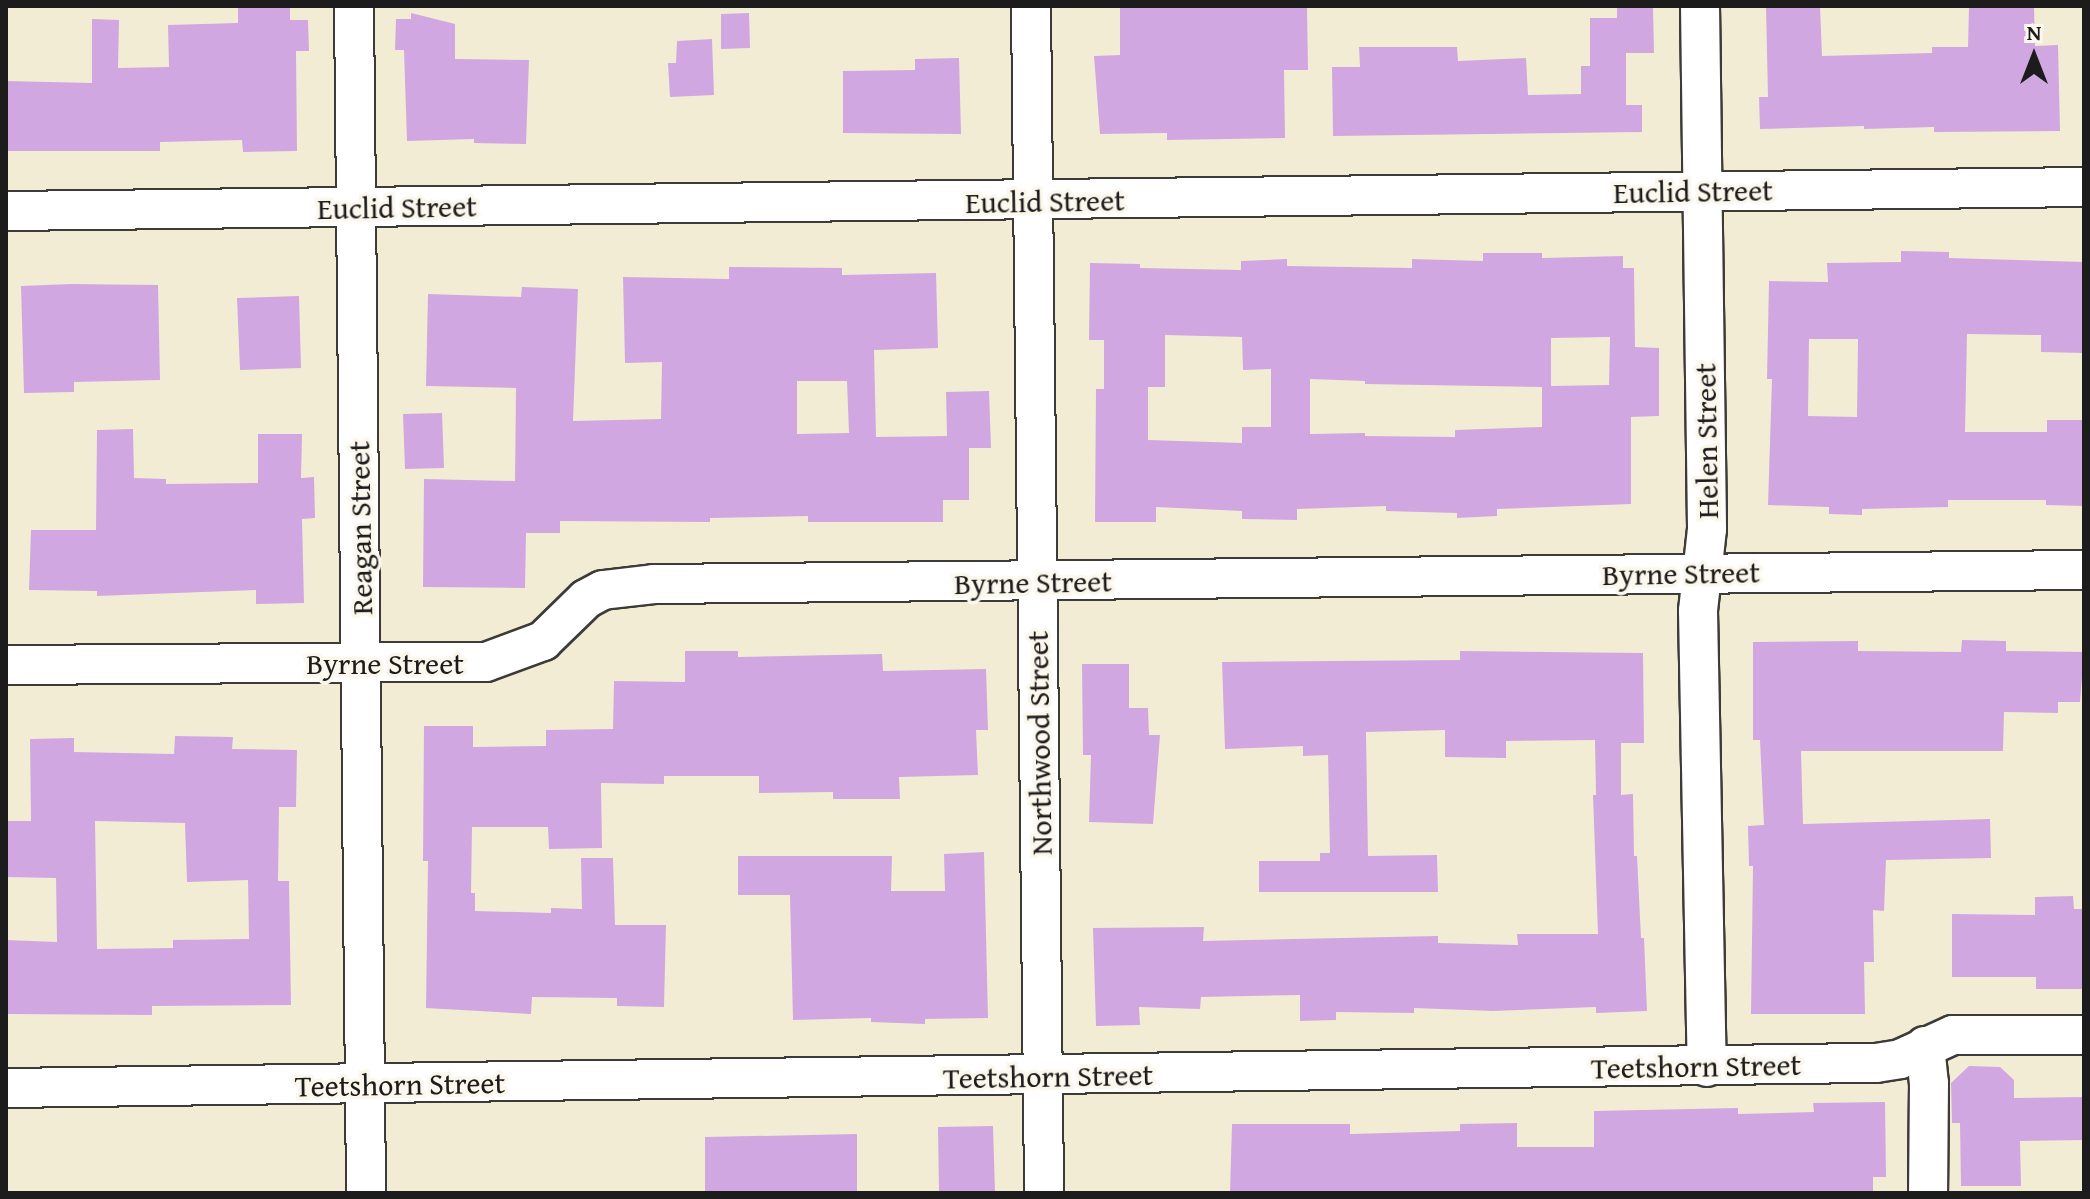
<!DOCTYPE html>
<style>
body{margin:0}
#map{position:relative;width:2090px;height:1199px;overflow:hidden;background:#f3ecd5;font-family:"Gentium Book Plus",serif}
div>[style]{position:absolute}
.building>*{inset:0;background:#d1a7e2}
.roads{filter:drop-shadow(2px 0 #3c3b38) drop-shadow(-2px 0 #3c3b38) drop-shadow(0 2px #3c3b38) drop-shadow(0 -2px #3c3b38)}
.minor>*{height:38px;margin:-19px;padding:0 19px;transform-origin:19px;border-radius:19px;background:#fff}
span{translate:-50% -50%;white-space:nowrap;text-align:center;line-height:1.15;-webkit-text-stroke:7px #fbf7ec;paint-order:stroke}
.street-label{font-size:30px;color:#1c1c1c}
.frame{position:absolute;inset:0;border:8px solid #1c1c1c;pointer-events:none}
.north{position:absolute;left:1994px;top:16px;width:80px;height:80px;-webkit-text-stroke:6px #fbf7ec;paint-order:stroke;rotate:0deg;font-size:22px;font-weight:700;line-height:32px;text-align:center;color:#1c1c1c}
.north::after{content:'';display:block;margin:auto;width:28px;height:36px;background:#1c1c1c;clip-path:polygon(50% 0,100% 100%,50% 72%,0 100%)}
</style>
<div id="map">
<div class="building">
<div style="clip-path:polygon(238px 6px,290px 6px,290px 20px,308px 20px,309px 51px,296px 51px,297px 151px,243px 152px,242px 140px,160px 142px,160px 151px,6px 151px,6px 81px,92px 83px,92px 19px,119px 20px,118px 68px,169px 67px,168px 25px,238px 23px)"></div>
<div style="clip-path:polygon(1120px 6px,1307px 6px,1308px 70px,1284px 70px,1285px 138px,1167px 140px,1167px 133px,1100px 134px,1094px 56px,1120px 55px)"></div>
<div style="clip-path:polygon(1617px 6px,1653px 6px,1654px 53px,1626px 53px,1626px 105px,1642px 105px,1642px 132px,1333px 136px,1332px 67px,1360px 67px,1359px 47px,1457px 47px,1458px 61px,1526px 58px,1528px 95px,1581px 94px,1581px 66px,1590px 66px,1590px 18px,1617px 18px)"></div>
<div style="clip-path:polygon(1766px 6px,1820px 6px,1822px 56px,1932px 53px,1932px 47px,1968px 47px,1969px 6px,2034px 6px,2035px 46px,2058px 45px,2060px 131px,1934px 132px,1934px 127px,1864px 129px,1864px 126px,1760px 129px,1759px 97px,1768px 97px)"></div>
<div style="clip-path:polygon(411px 13px,455px 24px,455px 59px,529px 60px,526px 144px,474px 143px,474px 139px,407px 141px,404px 50px,395px 50px,396px 19px,411px 19px)"></div>
<div style="clip-path:polygon(749px 13px,750px 48px,721px 49px,721px 14px)"></div>
<div style="clip-path:polygon(712px 39px,714px 95px,670px 97px,668px 63px,676px 63px,677px 41px)"></div>
<div style="clip-path:polygon(959px 58px,961px 134px,843px 133px,843px 71px,915px 70px,915px 59px)"></div>
<div style="clip-path:polygon(evenodd,1901px 251px,1949px 252px,1949px 258px,2084px 262px,2084px 353px,2041px 352px,2041px 335px,1967px 334px,1965px 432px,2047px 432px,2047px 420px,2084px 420px,2084px 506px,2046px 505px,2046px 500px,1948px 500px,1948px 507px,1862px 509px,1862px 515px,1829px 514px,1829px 507px,1768px 505px,1772px 379px,1767px 379px,1769px 281px,1828px 282px,1827px 263px,1901px 262px,1901px 251px,1809px 339px,1858px 339px,1857px 417px,1808px 416px,1809px 339px)"></div>
<div style="clip-path:polygon(evenodd,1483px 253px,1542px 253px,1542px 258px,1623px 256px,1623px 268px,1634px 268px,1635px 347px,1659px 348px,1659px 416px,1631px 417px,1631px 504px,1497px 509px,1497px 516px,1457px 518px,1457px 513px,1386px 511px,1386px 506px,1297px 509px,1297px 520px,1242px 519px,1242px 511px,1156px 507px,1156px 522px,1095px 522px,1096px 389px,1104px 389px,1104px 340px,1089px 340px,1090px 263px,1140px 264px,1140px 268px,1241px 270px,1241px 261px,1287px 259px,1287px 266px,1412px 268px,1412px 259px,1483px 261px,1483px 253px,1165px 335px,1242px 337px,1243px 370px,1271px 369px,1271px 427px,1242px 427px,1242px 443px,1148px 440px,1148px 387px,1165px 387px,1165px 335px,1483px 253px,1610px 337px,1609px 385px,1551px 386px,1551px 338px,1610px 337px,1483px 253px,1310px 379px,1365px 381px,1365px 384px,1542px 387px,1542px 427px,1455px 430px,1455px 437px,1365px 436px,1365px 433px,1310px 434px,1310px 379px)"></div>
<div style="clip-path:polygon(evenodd,729px 267px,842px 268px,842px 275px,936px 273px,938px 348px,874px 350px,876px 437px,947px 436px,946px 392px,989px 391px,991px 448px,969px 448px,969px 500px,943px 500px,943px 522px,808px 522px,808px 516px,710px 518px,710px 522px,560px 521px,560px 533px,526px 533px,525px 588px,423px 587px,424px 479px,515px 481px,516px 388px,426px 386px,428px 294px,521px 297px,522px 287px,578px 289px,573px 421px,661px 419px,662px 362px,625px 363px,623px 277px,729px 279px,729px 267px,797px 381px,847px 381px,849px 433px,797px 434px,797px 381px)"></div>
<div style="clip-path:polygon(71px 284px,158px 285px,160px 380px,74px 382px,74px 392px,24px 393px,21px 286px)"></div>
<div style="clip-path:polygon(299px 296px,301px 368px,240px 370px,237px 298px)"></div>
<div style="clip-path:polygon(442px 413px,444px 468px,405px 469px,403px 414px)"></div>
<div style="clip-path:polygon(133px 429px,134px 478px,166px 479px,166px 484px,258px 483px,258px 434px,302px 434px,301px 478px,314px 477px,315px 518px,302px 519px,304px 603px,256px 604px,256px 590px,97px 596px,97px 591px,29px 590px,31px 530px,96px 530px,97px 430px)"></div>
<div style="clip-path:polygon(1962px 640px,2006px 641px,2006px 651px,2084px 652px,2080px 702px,2058px 702px,2058px 713px,2004px 712px,2003px 751px,1801px 751px,1803px 824px,1990px 819px,1991px 858px,1886px 860px,1884px 911px,1873px 910px,1874px 962px,1864px 962px,1865px 1014px,1751px 1014px,1753px 866px,1749px 866px,1748px 826px,1764px 825px,1760px 740px,1753px 740px,1753px 642px,1858px 641px,1858px 651px,1961px 652px)"></div>
<div style="clip-path:polygon(685px 651px,738px 651px,738px 657px,882px 654px,883px 671px,986px 669px,988px 730px,976px 730px,978px 775px,899px 777px,900px 799px,833px 799px,833px 792px,759px 793px,759px 776px,664px 776px,664px 784px,601px 783px,602px 848px,549px 849px,548px 827px,472px 827px,471px 893px,475px 893px,475px 911px,551px 913px,551px 908px,582px 909px,581px 858px,613px 858px,615px 925px,666px 925px,664px 1007px,617px 1006px,617px 998px,532px 997px,531px 1014px,426px 1008px,428px 861px,423px 861px,424px 726px,473px 726px,473px 747px,546px 746px,546px 730px,613px 729px,614px 681px,685px 682px)"></div>
<div style="clip-path:polygon(1460px 651px,1643px 653px,1644px 743px,1621px 743px,1621px 795px,1633px 794px,1634px 856px,1637px 856px,1641px 938px,1644px 938px,1647px 1011px,1596px 1013px,1596px 1007px,1493px 1011px,1414px 1008px,1414px 1013px,1336px 1012px,1336px 1020px,1300px 1021px,1300px 995px,1201px 997px,1200px 1009px,1139px 1007px,1140px 1025px,1096px 1026px,1093px 928px,1204px 927px,1203px 941px,1438px 936px,1438px 943px,1518px 945px,1517px 934px,1598px 934px,1593px 795px,1596px 795px,1595px 740px,1506px 741px,1506px 758px,1445px 757px,1445px 730px,1366px 732px,1368px 856px,1437px 855px,1438px 892px,1259px 892px,1259px 861px,1320px 861px,1320px 853px,1330px 853px,1328px 755px,1303px 756px,1303px 746px,1225px 749px,1222px 662px,1460px 660px)"></div>
<div style="clip-path:polygon(1082px 664px,1129px 664px,1129px 708px,1148px 708px,1149px 735px,1160px 735px,1153px 824px,1089px 822px,1091px 755px,1083px 755px)"></div>
<div style="clip-path:polygon(evenodd,175px 736px,233px 737px,232px 749px,297px 750px,296px 807px,279px 807px,278px 881px,289px 881px,291px 1005px,152px 1006px,152px 1015px,6px 1014px,6px 940px,57px 942px,56px 878px,6px 877px,6px 821px,31px 821px,30px 739px,74px 738px,74px 752px,174px 754px,175px 736px,95px 821px,185px 823px,187px 882px,248px 880px,249px 939px,173px 940px,173px 948px,97px 949px,95px 821px)"></div>
<div style="clip-path:polygon(984px 852px,988px 1018px,925px 1019px,925px 1024px,871px 1022px,871px 1018px,793px 1020px,790px 895px,738px 895px,738px 856px,892px 856px,891px 891px,945px 891px,944px 854px)"></div>
<div style="clip-path:polygon(2073px 896px,2074px 909px,2084px 909px,2084px 989px,2036px 989px,2036px 977px,1952px 977px,1952px 914px,2035px 915px,2035px 897px)"></div>
<div style="clip-path:polygon(1969px 1066px,2000px 1067px,2014px 1080px,2014px 1098px,2084px 1097px,2084px 1140px,2020px 1141px,2021px 1186px,1961px 1186px,1960px 1123px,1952px 1123px,1951px 1083px)"></div>
<div style="clip-path:polygon(1885px 1102px,1886px 1177px,1873px 1177px,1873px 1192px,1230px 1193px,1232px 1124px,1350px 1124px,1350px 1134px,1460px 1131px,1460px 1124px,1517px 1123px,1517px 1147px,1594px 1147px,1594px 1111px,1738px 1108px,1738px 1114px,1814px 1112px,1813px 1103px)"></div>
<div style="clip-path:polygon(993px 1126px,995px 1193px,939px 1193px,938px 1127px)"></div>
<div style="clip-path:polygon(857px 1134px,857px 1193px,705px 1193px,705px 1137px)"></div>
</div>
<div class="roads">
<div class="minor">
<div style="left:354px;top:6px;width:1187px;rotate:89.42deg"></div>
<div style="left:1031px;top:6px;width:1187px;rotate:89.37deg"></div>
<div style="left:1700px;top:6px;width:523px;rotate:89.23deg"></div>
<div style="left:1707px;top:529px;width:82px;rotate:96.3deg"></div>
<div style="left:1698px;top:611px;width:456px;rotate:88.9deg"></div>
<div style="left:6px;top:211px;width:2078px;rotate:-0.66deg"></div>
<div style="left:6px;top:665px;width:480px;rotate:-0.4deg"></div>
<div style="left:486px;top:662px;width:61px;rotate:-20.2deg"></div>
<div style="left:543px;top:641px;width:60px;rotate:-44.3deg"></div>
<div style="left:586px;top:599px;width:19px;rotate:-28deg"></div>
<div style="left:603px;top:590px;width:51px;rotate:-6.7deg"></div>
<div style="left:654px;top:584px;width:1430px;rotate:-0.56deg"></div>
<div style="left:1925px;top:1046px;width:37px;rotate:84deg"></div>
<div style="left:1929px;top:1083px;width:110px;rotate:90.5deg"></div>
<div style="left:6px;top:1088px;width:1870px;rotate:-0.77deg"></div>
<div style="left:1876px;top:1063px;width:24px;rotate:-9deg"></div>
<div style="left:1900px;top:1059px;width:58px;rotate:-24.4deg"></div>
<div style="left:1953px;top:1035px;width:131px"></div>
</div>
</div>
<div class="street-label">
<span style="left:1693px;top:191px;rotate:-1deg">Euclid Street</span>
<span style="left:1045px;top:201px;rotate:-1deg">Euclid Street</span>
<span style="left:397px;top:207px;rotate:-1deg">Euclid Street</span>
<span style="left:1706px;top:441px;rotate:-91deg">Helen Street</span>
<span style="left:360px;top:528px;rotate:-91deg">Reagan Street</span>
<span style="left:1681px;top:573px;rotate:-1deg">Byrne Street</span>
<span style="left:1033px;top:582px;rotate:-1deg">Byrne Street</span>
<span style="left:385px;top:663px">Byrne Street</span>
<span style="left:1039px;top:743px;rotate:-91deg">Northwood Street</span>
<span style="left:1696px;top:1066px;rotate:-1deg">Teetshorn Street</span>
<span style="left:1048px;top:1076px;rotate:-1deg">Teetshorn Street</span>
<span style="left:400px;top:1084px;rotate:-1deg">Teetshorn Street</span>
</div>
<div class="frame"></div>
<div class="north">N</div>
</div>
